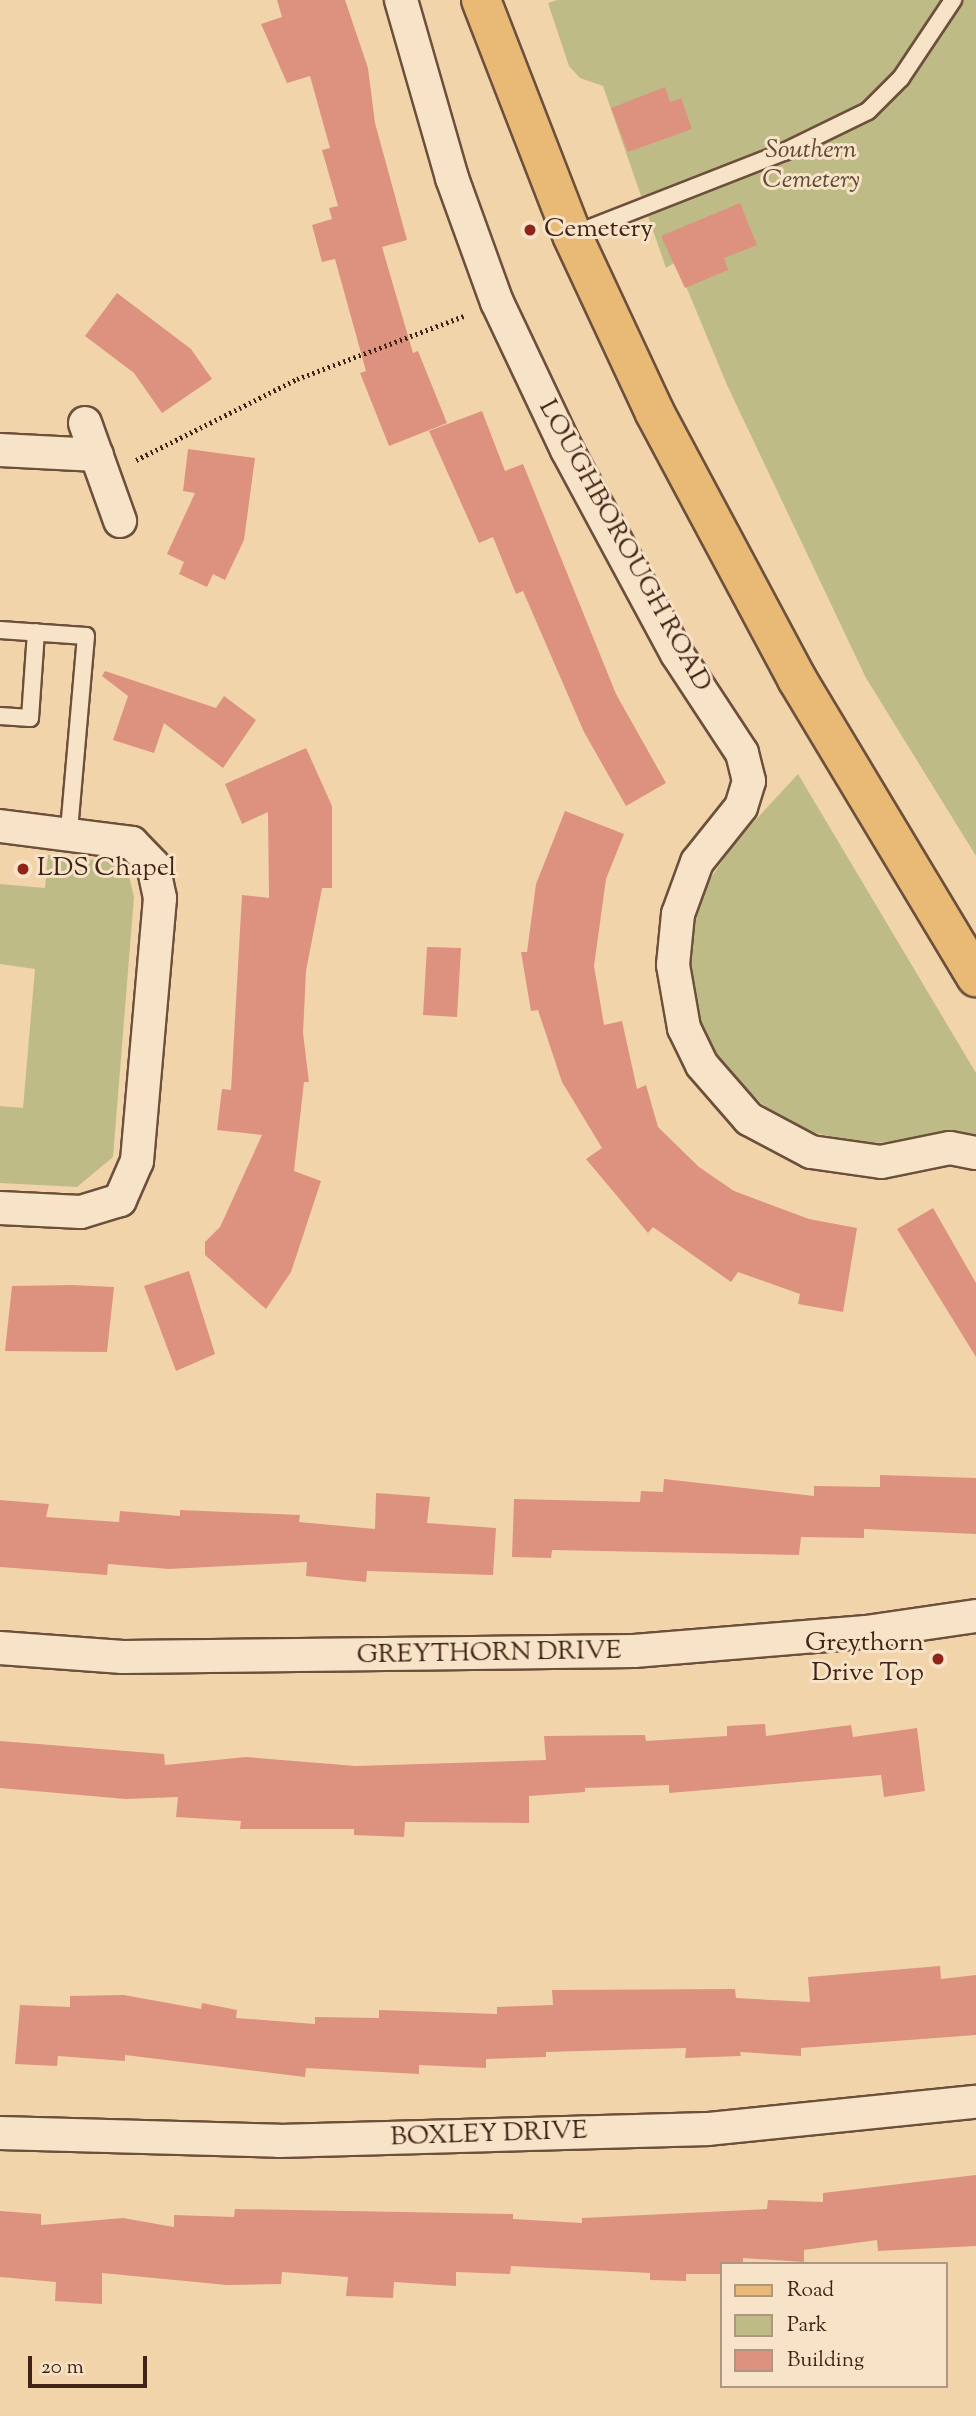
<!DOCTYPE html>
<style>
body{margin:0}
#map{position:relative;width:976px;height:2416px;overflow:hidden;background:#f2d4ab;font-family:"Sorts Mill Goudy",serif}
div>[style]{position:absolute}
.green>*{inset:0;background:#bfbb86}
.building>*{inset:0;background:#dd927f}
.path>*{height:4.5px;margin-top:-2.25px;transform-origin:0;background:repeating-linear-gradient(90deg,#412417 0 2px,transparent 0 5.5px)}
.roads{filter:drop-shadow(2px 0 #6d503c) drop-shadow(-2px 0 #6d503c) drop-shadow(0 2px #6d503c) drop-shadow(0 -2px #6d503c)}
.lane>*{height:16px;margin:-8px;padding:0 8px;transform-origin:8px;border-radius:8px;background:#f7e3c8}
.street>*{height:32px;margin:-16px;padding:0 16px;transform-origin:16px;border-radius:16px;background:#f7e3c8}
.primary>*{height:38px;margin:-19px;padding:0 19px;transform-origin:19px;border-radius:19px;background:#e9ba76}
.dots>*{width:19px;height:19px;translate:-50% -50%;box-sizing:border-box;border:4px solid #f7e3c8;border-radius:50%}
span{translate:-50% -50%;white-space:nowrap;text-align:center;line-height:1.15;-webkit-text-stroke:6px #f7e3c8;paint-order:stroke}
.park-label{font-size:26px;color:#604a33;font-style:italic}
.poi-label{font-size:26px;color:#412417}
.left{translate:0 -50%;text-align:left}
.right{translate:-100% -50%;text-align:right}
.street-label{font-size:26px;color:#412417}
.legend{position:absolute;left:720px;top:2262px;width:228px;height:126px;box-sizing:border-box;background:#f7e3c8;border:2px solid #ae9781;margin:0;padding:9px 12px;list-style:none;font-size:21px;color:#412417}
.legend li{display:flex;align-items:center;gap:14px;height:35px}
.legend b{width:35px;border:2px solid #ae9781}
.scale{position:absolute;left:28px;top:2356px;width:119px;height:32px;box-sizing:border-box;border:4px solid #412417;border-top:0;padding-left:9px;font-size:21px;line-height:24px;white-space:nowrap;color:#412417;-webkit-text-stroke:5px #f7e3c8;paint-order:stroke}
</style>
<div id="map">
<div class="green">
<div style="clip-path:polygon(557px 0,976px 0,976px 856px,866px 678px,727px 385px,676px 262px,666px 268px,603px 86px,580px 78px,569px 66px,548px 3px)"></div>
<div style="clip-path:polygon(798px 774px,976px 1073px,976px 1134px,863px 1144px,812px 1132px,766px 1107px,722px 1069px,694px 1010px,689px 946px,705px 886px,737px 840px)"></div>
<div style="clip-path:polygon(48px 855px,126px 863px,134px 897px,113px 1157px,77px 1187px,0 1183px,0 1106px,23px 1108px,35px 969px,0 964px,0 884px,45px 888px)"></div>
</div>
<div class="building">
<div style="clip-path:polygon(277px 0,345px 0,368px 68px,375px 123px,407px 240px,382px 247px,413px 353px,418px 351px,447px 423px,389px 446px,360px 373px,366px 371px,335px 259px,322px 262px,312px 225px,332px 219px,329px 208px,338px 206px,322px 150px,330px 148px,310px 76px,287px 83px,261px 24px,282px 17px)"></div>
<div style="clip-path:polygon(665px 87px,670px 102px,681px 98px,692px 129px,628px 152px,611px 108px)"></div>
<div style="clip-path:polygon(740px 203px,757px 245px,724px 258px,728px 270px,685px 288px,661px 236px)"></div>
<div style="clip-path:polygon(117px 293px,191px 349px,212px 379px,162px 413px,134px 373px,85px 336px)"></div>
<div style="clip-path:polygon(482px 411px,505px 471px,523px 464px,616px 694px,666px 783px,626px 806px,584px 732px,523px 591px,516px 594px,493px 537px,479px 543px,429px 431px)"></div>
<div style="clip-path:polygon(188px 449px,255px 458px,244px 540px,225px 580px,213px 574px,207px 587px,179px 574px,184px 562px,167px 554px,195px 493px,183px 491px)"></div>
<div style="clip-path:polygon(105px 671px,216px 708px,224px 696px,256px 720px,223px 768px,164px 723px,154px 753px,113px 740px,128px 696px,102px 676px)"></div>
<div style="clip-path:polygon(306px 748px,332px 806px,332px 888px,322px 888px,306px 971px,303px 1033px,309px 1082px,304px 1082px,294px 1171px,321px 1181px,291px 1272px,266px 1309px,205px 1255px,205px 1242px,220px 1227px,262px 1135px,217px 1130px,222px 1089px,231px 1090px,242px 895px,269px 898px,268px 812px,242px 824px,225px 784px)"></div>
<div style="clip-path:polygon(565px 811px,624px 834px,606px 879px,594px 966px,604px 1025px,622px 1021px,637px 1089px,646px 1085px,658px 1127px,699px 1167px,734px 1191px,809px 1219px,857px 1228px,843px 1312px,798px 1304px,800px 1294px,738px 1272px,731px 1282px,653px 1227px,648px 1233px,586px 1159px,602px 1148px,562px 1082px,538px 1010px,531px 1011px,521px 952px,527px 952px,536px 884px)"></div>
<div style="clip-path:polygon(427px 947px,461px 948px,457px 1017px,423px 1015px)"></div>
<div style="clip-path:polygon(933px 1208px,976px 1283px,976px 1357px,897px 1229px)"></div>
<div style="clip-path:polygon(189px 1271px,215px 1354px,176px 1371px,144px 1286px)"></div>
<div style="clip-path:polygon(72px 1285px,114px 1287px,107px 1352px,5px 1351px,12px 1286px)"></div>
<div style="clip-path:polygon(880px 1475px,976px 1478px,976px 1534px,864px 1529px,864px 1538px,801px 1537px,799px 1555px,552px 1550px,551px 1558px,512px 1557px,514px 1499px,640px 1502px,641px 1491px,663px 1492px,664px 1479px,814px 1496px,814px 1486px,880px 1487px)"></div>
<div style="clip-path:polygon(376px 1493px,430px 1497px,427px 1523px,496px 1528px,493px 1575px,367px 1571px,366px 1582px,306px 1576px,307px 1562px,169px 1569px,108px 1564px,107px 1575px,0 1567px,0 1500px,49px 1504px,46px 1517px,119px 1522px,120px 1511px,180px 1516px,180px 1510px,300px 1515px,299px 1522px,375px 1529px)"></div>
<div style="clip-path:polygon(765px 1724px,766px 1736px,851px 1725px,853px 1737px,917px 1728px,925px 1791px,884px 1797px,881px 1775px,669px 1793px,669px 1785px,585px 1788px,585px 1792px,529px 1796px,529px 1823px,405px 1822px,404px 1837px,354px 1835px,354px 1829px,240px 1829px,241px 1821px,176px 1817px,178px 1797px,126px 1799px,0 1788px,0 1741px,164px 1754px,165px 1765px,246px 1757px,356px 1766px,546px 1760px,544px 1736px,645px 1735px,646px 1741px,727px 1736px,727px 1726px)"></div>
<div style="clip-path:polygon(940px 1966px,941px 1979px,976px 1975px,976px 2035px,801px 2048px,801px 2056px,740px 2052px,741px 2056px,685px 2058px,686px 2048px,546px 2052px,546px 2057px,486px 2059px,486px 2068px,419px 2065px,419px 2074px,306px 2068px,305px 2077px,125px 2055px,125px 2061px,58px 2056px,57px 2066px,15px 2064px,20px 2005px,70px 2007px,70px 1996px,124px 1995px,201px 2009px,202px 2003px,237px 2010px,236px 2018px,315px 2024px,315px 2017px,379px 2018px,379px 2010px,497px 2014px,497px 2007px,553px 2005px,552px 1990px,735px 1989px,736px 1998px,810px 2002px,808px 1977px)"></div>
<div style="clip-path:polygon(976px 2175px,976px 2246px,878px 2251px,877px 2240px,804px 2250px,804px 2262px,743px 2258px,743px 2264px,722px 2264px,722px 2274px,686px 2274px,686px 2281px,650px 2280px,650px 2273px,511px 2266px,510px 2274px,456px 2272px,456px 2286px,394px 2282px,393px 2298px,346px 2296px,348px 2277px,282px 2272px,281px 2284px,227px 2285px,102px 2273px,102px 2304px,55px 2301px,56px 2282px,0 2277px,0 2211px,41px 2214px,41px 2225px,123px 2218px,174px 2227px,174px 2215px,234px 2217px,235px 2209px,513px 2214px,513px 2219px,582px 2223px,582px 2218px,767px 2209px,768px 2200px,823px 2202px,823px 2193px)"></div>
</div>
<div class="path">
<div style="left:136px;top:460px;width:180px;rotate:-26.7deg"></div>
<div style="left:297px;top:379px;width:178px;rotate:-20.7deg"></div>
</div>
<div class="roads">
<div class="lane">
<div style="left:572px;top:235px;width:228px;rotate:-21.4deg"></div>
<div style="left:784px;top:152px;width:93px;rotate:-26deg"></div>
<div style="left:868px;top:111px;width:47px;rotate:-45deg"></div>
<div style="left:901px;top:78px;width:94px;rotate:-56.3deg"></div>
<div style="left:0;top:630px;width:86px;rotate:4deg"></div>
<div style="left:86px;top:636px;width:197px;rotate:95deg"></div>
<div style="left:0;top:716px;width:30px;rotate:4deg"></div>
<div style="left:30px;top:718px;width:86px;rotate:-86deg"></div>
</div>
<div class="street">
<div style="left:401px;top:0;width:185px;rotate:74deg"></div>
<div style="left:452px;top:178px;width:132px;rotate:70.1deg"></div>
<div style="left:497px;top:302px;width:164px;rotate:64.7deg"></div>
<div style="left:567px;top:450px;width:232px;rotate:61.7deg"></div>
<div style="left:677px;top:654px;width:118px;rotate:56.7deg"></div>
<div style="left:742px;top:753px;width:29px;rotate:76deg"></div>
<div style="left:749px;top:781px;width:27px;rotate:107deg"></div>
<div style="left:741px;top:807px;width:70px;rotate:128.7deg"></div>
<div style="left:697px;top:862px;width:55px;rotate:110.1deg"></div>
<div style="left:678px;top:914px;width:51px;rotate:95.6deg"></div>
<div style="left:673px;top:965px;width:64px;rotate:80.1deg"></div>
<div style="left:684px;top:1028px;width:41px;rotate:64.1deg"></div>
<div style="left:702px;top:1065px;width:72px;rotate:49deg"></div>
<div style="left:749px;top:1119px;width:70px;rotate:28deg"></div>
<div style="left:811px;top:1152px;width:71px;rotate:8.1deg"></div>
<div style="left:881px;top:1162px;width:70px;rotate:-11.5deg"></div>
<div style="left:950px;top:1148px;width:26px;rotate:11deg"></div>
<div style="left:85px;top:423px;width:104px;rotate:70.3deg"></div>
<div style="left:0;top:450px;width:97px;rotate:3deg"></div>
<div style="left:0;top:826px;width:133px;rotate:7.3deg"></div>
<div style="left:132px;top:843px;width:30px;rotate:46deg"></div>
<div style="left:153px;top:865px;width:34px;rotate:78deg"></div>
<div style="left:160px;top:898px;width:264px;rotate:95deg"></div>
<div style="left:137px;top:1161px;width:43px;rotate:113.6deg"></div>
<div style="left:120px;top:1200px;width:41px;rotate:162.9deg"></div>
<div style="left:81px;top:1212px;width:81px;rotate:-177.2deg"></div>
<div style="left:0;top:1648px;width:123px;rotate:4.2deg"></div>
<div style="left:123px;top:1657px;width:511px;rotate:-0.67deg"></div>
<div style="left:634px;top:1651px;width:233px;rotate:-4.7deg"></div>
<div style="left:866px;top:1632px;width:111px;rotate:-8.3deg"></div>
<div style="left:0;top:2133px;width:279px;rotate:1.6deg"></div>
<div style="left:279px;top:2141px;width:429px;rotate:-1.6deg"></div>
<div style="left:708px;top:2129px;width:269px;rotate:-5.8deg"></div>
</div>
<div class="primary">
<div style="left:481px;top:0;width:252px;rotate:68.8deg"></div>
<div style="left:572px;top:235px;width:196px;rotate:65deg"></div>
<div style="left:655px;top:413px;width:302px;rotate:61.9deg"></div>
<div style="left:797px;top:679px;width:348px;rotate:59deg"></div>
</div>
</div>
<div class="dots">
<div style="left:530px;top:230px;background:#8f2418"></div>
<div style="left:23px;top:869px;background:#8f2418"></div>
<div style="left:938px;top:1659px;background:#8f2418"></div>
</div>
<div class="park-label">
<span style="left:811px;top:166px">Southern<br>Cemetery</span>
</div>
<div class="poi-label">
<span class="left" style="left:544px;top:230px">Cemetery</span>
<span class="left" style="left:37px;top:869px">LDS Chapel</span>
<span class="right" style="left:924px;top:1659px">Greythorn<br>Drive Top</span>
</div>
<div class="street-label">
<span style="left:624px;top:546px;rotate:61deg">LOUGHBOROUGH ROAD</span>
<span style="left:489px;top:1654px;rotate:-1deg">GREYTHORN DRIVE</span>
<span style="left:489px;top:2135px;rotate:-2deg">BOXLEY DRIVE</span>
</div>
<ul class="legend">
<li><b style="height:9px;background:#e9ba76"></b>Road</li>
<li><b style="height:19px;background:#bfbb86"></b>Park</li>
<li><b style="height:19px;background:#dd927f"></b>Building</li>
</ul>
<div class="scale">20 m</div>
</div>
